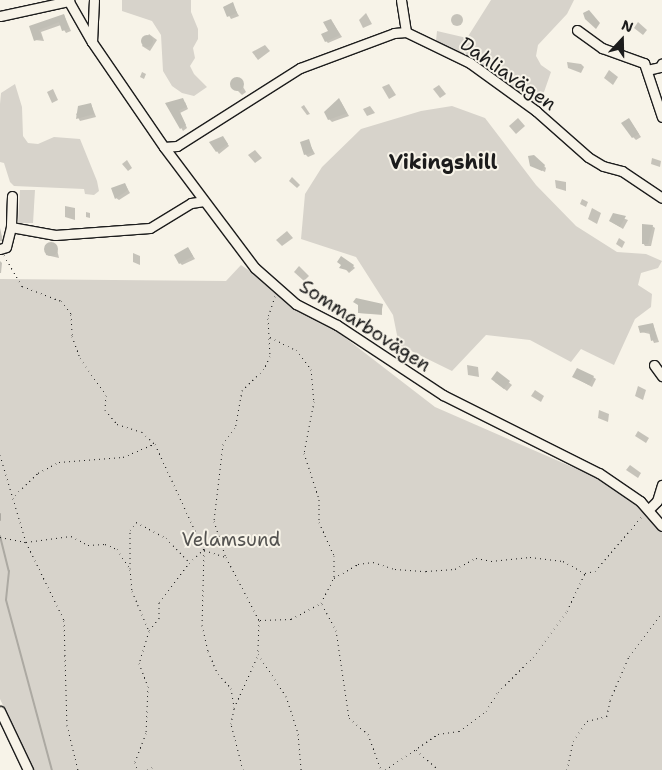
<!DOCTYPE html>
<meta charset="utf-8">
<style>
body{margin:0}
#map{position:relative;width:662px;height:770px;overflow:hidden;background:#f7f3e8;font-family:"Shantell Sans",sans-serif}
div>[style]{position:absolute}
.green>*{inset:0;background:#d7d3cb}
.shadow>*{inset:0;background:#0003}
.round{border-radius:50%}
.stream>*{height:2px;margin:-1px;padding:0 1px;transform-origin:1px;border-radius:1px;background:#aca9a2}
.building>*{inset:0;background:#c0beb5}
.path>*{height:1px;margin-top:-0.5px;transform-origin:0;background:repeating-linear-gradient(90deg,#1c1c1c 0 1px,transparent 0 5px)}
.roads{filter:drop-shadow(1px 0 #1c1c1c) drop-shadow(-1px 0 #1c1c1c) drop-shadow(0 1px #1c1c1c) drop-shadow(0 -1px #1c1c1c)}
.minor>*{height:9px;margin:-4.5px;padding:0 4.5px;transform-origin:4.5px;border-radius:4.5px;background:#f7f3e8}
span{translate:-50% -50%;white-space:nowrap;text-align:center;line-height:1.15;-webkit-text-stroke:4px #f7f3e8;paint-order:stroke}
.street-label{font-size:19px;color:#1c1c1c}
.park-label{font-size:19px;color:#545351}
.neighbourhood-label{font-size:20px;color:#1c1c1c;font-weight:700}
.north{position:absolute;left:597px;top:15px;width:50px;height:50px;-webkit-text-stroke:4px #f7f3e8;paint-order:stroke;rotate:21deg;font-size:14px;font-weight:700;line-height:20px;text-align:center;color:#1c1c1c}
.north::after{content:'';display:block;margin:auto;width:18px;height:22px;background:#1c1c1c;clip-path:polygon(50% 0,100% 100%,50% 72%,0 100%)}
</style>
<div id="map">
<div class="green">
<div style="clip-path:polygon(122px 0,191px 0,191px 12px,198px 29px,198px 39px,193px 48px,195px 58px,190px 66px,194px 74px,207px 87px,194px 96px,182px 93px,172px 86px,163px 71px,161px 35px,152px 21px,122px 11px)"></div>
<div style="clip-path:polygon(491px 0,574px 0,567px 14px,538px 45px,536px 56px,541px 65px,551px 72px,544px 92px,535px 106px,471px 60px,436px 41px,437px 31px,467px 38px)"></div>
<div style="clip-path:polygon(15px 84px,22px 107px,23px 136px,28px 143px,38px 144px,54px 137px,80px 139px,97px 181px,99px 191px,94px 195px,85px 194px,84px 189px,14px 186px,10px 182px,4px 163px,0 162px,0 104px,1px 93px)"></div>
<div style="clip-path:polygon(452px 106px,485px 118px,536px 185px,576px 226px,617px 252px,646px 254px,662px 261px,658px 268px,641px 273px,638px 285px,652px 294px,651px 307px,635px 319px,614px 365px,581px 349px,571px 362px,530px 340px,486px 335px,452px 371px,399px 345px,393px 315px,356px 257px,301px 239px,305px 194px,322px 167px,361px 129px,421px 111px)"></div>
<div style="clip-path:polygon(20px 190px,35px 190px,33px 223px,18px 223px)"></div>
<div style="clip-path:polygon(241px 265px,339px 333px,435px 407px,609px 483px,643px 508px,662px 531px,662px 770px,34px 770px,0 699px,0 279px,226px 281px)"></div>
</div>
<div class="shadow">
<div style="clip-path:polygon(232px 4px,239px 16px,231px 19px,224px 7px)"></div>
<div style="clip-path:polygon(366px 13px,372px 24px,363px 28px,359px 20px)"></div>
<div class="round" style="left:451px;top:14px;width:12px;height:12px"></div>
<div style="clip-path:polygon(64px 15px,71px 31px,66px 33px,61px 25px,41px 32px,44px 41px,35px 40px,31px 27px)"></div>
<div style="clip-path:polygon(638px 22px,647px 30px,643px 35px,634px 28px)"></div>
<div style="clip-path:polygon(333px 23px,342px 37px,328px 43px,326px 41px)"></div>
<div style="clip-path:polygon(149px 34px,157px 40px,150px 51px,142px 46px)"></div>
<div style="clip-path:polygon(265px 45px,270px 51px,258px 60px,252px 52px)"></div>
<div style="clip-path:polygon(567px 62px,581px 64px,584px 67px,581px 73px,568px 68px)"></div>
<div style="clip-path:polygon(609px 70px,618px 77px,613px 85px,604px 78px)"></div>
<div style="clip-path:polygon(142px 72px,146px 74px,144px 79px,140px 77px)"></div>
<div style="clip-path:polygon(238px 78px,246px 92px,242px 95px,230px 83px)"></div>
<div style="clip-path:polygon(389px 84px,396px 95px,389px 99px,382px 87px)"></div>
<div style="clip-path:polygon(439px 85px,446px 94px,440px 98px,433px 89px)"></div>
<div style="clip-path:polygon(53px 89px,58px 100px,52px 103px,47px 92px)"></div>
<div style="clip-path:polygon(185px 102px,188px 109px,180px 113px,187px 128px,183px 131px,167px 104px)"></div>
<div style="clip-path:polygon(341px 102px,349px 116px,332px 122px,329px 119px)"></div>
<div style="clip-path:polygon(91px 104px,96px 117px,80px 121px,76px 114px)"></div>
<div style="clip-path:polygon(304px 105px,310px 114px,307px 115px,301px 107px)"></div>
<div style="clip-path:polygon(370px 106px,375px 113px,367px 116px,363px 109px)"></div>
<div style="clip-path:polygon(518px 118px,525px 126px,516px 134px,509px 126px)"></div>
<div style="clip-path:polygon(629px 119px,641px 137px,636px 140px,633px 137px)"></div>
<div style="clip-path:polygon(225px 140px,229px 146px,219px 154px,211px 143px)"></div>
<div style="clip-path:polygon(308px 141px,315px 154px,308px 157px,305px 154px)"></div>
<div style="clip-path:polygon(255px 150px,262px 158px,255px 163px,248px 155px)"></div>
<div style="clip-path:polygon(534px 156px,546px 168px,545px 172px,531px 165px)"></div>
<div style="clip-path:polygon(652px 158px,661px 161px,660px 167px,651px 164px)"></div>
<div style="clip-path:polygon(127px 160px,132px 168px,128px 171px,122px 164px)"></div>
<div style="clip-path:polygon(292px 177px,300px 185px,297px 188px,289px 181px)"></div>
<div style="clip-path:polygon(555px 180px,566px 182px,566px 191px,556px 188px)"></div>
<div style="clip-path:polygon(125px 184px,130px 193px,119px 200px,116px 198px)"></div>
<div style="clip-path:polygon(582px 199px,588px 202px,586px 207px,580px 204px)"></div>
<div style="clip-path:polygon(65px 206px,75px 208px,75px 220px,65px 217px)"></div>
<div style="clip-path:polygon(592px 208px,601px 213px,597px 224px,588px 219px)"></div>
<div style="clip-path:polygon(86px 212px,90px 213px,90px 218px,86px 217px)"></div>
<div style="clip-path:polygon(614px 215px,628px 220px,623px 229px,610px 221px)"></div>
<div style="clip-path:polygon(652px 226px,655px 228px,651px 246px,645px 246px,643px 243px)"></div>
<div style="clip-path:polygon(0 228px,3px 241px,0 241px)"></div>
<div style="clip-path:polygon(287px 231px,293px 238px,282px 246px,276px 240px)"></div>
<div style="clip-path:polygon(619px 238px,625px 242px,622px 248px,616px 244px)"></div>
<div style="clip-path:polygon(45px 245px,56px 245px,59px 258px,46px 255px)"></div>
<div style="clip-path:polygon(188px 248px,195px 259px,182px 265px,180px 263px)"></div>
<div style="clip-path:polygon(133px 253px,140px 256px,140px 265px,133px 262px)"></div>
<div style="clip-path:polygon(0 261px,2px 263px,1px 273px,0 273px)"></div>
<div style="clip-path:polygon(339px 262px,353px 266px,355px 268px,349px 273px)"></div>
<div style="clip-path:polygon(299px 266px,309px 276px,304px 281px,294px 272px)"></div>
<div style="clip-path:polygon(382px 305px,382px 315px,359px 313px)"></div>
<div style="clip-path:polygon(653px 324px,659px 342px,654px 343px,650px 334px,641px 332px)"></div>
<div style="clip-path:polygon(467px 365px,478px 367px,479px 377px,468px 375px)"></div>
<div style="clip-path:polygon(497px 373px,512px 385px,507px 391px,495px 382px)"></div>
<div style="clip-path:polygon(574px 377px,593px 377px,596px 379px,592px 387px)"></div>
<div style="clip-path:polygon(638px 386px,646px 390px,643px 400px,635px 396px)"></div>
<div style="clip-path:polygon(535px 390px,544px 396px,541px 402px,531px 396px)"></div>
<div style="clip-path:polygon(599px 410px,609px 414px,608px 422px,598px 418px)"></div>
<div style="clip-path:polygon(638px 431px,649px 438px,646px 443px,635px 436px)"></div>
<div style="clip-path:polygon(630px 465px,641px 473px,638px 478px,626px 470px)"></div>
</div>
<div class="stream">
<div style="left:0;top:514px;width:6px;rotate:90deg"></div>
<div style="left:0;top:536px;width:36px;rotate:76deg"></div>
<div style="left:9px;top:571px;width:29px;rotate:96deg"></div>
<div style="left:6px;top:600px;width:176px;rotate:74.9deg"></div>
</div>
<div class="building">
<div style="clip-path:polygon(233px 2px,237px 13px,227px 17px,223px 7px)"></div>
<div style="clip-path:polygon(589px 10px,600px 23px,596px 29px,585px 19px,583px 13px)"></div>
<div style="clip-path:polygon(64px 14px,69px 29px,62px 31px,59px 22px,39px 30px,42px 38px,34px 41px,29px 26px)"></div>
<div style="clip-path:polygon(331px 19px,340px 35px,325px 42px,321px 34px,328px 31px,323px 22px)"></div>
<div class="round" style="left:141px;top:35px;width:12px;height:12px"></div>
<div class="round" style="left:230px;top:77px;width:14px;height:14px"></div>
<div style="clip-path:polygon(183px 98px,187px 107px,179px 110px,186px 125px,180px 129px,165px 103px)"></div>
<div style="clip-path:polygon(339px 98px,347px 113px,328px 120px,324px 112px)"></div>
<div style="clip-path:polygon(91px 103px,94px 114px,76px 119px,78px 106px)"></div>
<div style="clip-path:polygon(629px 118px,639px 134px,632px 138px,621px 123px)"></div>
<div style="clip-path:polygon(223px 136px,228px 144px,216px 152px,209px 142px)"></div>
<div style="clip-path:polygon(309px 139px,313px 152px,304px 155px,300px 142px)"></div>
<div style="clip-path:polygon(534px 155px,545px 165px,542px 171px,530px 166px,528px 156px)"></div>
<div style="clip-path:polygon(125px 183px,128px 190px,115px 199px,111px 188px)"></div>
<div style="clip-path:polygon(613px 213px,626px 216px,620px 227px,609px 221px)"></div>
<div style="clip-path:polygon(642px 224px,653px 225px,648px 244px,642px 244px)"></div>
<div class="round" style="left:44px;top:242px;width:14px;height:14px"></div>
<div style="clip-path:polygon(188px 247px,193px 256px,179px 264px,174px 255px)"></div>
<div style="clip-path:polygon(341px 256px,354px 265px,350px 271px,339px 268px,341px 265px,337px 262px)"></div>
<div style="clip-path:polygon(356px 298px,383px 304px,381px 314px,358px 313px,358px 305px,353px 302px)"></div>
<div style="clip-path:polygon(653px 323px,657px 339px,651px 341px,649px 331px,640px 333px,638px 326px)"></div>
<div style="clip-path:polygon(577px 368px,594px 376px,589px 385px,572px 377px)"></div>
<div style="clip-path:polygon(497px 371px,510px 381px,504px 389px,491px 379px)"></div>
</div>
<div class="path">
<div style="left:4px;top:255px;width:36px;rotate:60deg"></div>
<div style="left:22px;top:286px;width:42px;rotate:21deg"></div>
<div style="left:61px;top:301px;width:16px;rotate:52deg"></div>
<div style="left:71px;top:314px;width:22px;rotate:87deg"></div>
<div style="left:72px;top:336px;width:23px;rotate:70deg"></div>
<div style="left:80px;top:358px;width:45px;rotate:54.9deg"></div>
<div style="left:106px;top:395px;width:15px;rotate:94deg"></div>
<div style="left:105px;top:410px;width:18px;rotate:49deg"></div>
<div style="left:117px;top:424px;width:26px;rotate:18deg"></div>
<div style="left:142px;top:432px;width:18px;rotate:43deg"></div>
<div style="left:155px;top:444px;width:117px;rotate:65.2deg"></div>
<div style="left:204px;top:550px;width:22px;rotate:18deg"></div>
<div style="left:275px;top:296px;width:23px;rotate:108deg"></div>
<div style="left:268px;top:318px;width:38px;rotate:87deg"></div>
<div style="left:270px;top:356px;width:14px;rotate:115deg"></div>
<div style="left:264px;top:369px;width:30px;rotate:136deg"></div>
<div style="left:242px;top:390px;width:39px;rotate:100deg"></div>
<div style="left:235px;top:428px;width:20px;rotate:127deg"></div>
<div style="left:223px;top:444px;width:78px;rotate:96.7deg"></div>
<div style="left:214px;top:521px;width:38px;rotate:72deg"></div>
<div style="left:226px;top:557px;width:71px;rotate:62.4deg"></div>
<div style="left:259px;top:620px;width:34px;rotate:92deg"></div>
<div style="left:258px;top:654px;width:50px;rotate:56.3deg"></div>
<div style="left:286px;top:696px;width:40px;rotate:72deg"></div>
<div style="left:298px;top:734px;width:36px;rotate:85deg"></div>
<div style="left:270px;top:337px;width:29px;rotate:27deg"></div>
<div style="left:296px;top:350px;width:24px;rotate:52deg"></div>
<div style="left:311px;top:369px;width:32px;rotate:85deg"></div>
<div style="left:314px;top:401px;width:53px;rotate:100.9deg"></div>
<div style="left:304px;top:453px;width:48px;rotate:71.9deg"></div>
<div style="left:319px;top:499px;width:23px;rotate:90deg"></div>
<div style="left:319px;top:522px;width:37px;rotate:66deg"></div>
<div style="left:334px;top:556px;width:21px;rotate:90deg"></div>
<div style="left:0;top:455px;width:91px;rotate:73.4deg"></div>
<div style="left:26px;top:542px;width:87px;rotate:64deg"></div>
<div style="left:64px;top:620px;width:105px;rotate:88.4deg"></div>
<div style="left:67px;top:725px;width:46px;rotate:76.3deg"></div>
<div style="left:15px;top:495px;width:32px;rotate:-44deg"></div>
<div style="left:38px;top:473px;width:24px;rotate:-28deg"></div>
<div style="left:59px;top:462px;width:64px;rotate:-4.5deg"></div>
<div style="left:123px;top:457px;width:34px;rotate:-23deg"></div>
<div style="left:0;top:537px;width:26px;rotate:11deg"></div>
<div style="left:26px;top:542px;width:45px;rotate:-7.6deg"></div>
<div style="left:71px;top:536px;width:19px;rotate:28deg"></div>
<div style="left:88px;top:545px;width:17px;rotate:-3deg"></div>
<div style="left:105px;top:544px;width:13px;rotate:23deg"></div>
<div style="left:117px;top:549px;width:24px;rotate:57deg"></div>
<div style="left:130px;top:569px;width:22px;rotate:85deg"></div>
<div style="left:132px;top:591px;width:43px;rotate:67deg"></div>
<div style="left:149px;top:631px;width:34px;rotate:107deg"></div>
<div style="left:139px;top:663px;width:25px;rotate:69deg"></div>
<div style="left:148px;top:686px;width:47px;rotate:92.4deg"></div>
<div style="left:146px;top:733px;width:31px;rotate:111deg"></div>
<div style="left:135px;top:762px;width:8px;rotate:76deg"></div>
<div style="left:204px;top:550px;width:75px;rotate:91.5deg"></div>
<div style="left:202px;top:625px;width:27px;rotate:77deg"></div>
<div style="left:208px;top:651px;width:25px;rotate:67deg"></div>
<div style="left:218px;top:674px;width:19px;rotate:47deg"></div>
<div style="left:231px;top:688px;width:20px;rotate:81deg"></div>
<div style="left:130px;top:568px;width:38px;rotate:-90deg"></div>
<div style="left:130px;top:530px;width:10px;rotate:-53deg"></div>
<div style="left:136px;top:522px;width:34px;rotate:28deg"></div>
<div style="left:166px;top:538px;width:33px;rotate:46deg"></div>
<div style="left:322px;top:604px;width:30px;rotate:62deg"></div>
<div style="left:336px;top:630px;width:89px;rotate:81.6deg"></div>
<div style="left:349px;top:718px;width:25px;rotate:40deg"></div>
<div style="left:368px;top:734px;width:38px;rotate:70deg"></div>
<div style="left:260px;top:620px;width:31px;rotate:-2deg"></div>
<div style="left:291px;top:619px;width:34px;rotate:-28deg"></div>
<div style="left:321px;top:603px;width:28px;rotate:-63deg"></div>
<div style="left:334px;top:578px;width:28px;rotate:-30deg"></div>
<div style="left:358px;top:564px;width:15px;rotate:-8deg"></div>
<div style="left:373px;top:562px;width:23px;rotate:18deg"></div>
<div style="left:395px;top:569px;width:31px;rotate:4deg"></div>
<div style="left:426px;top:571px;width:29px;rotate:-4deg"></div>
<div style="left:455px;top:569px;width:24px;rotate:-28deg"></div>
<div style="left:476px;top:558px;width:15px;rotate:11deg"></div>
<div style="left:491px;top:561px;width:39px;rotate:-6deg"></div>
<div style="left:530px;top:557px;width:33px;rotate:7deg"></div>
<div style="left:563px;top:561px;width:25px;rotate:29deg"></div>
<div style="left:149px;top:630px;width:16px;rotate:-50deg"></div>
<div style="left:159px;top:618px;width:16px;rotate:-90deg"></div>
<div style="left:159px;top:602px;width:49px;rotate:-52.4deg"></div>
<div style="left:189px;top:563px;width:40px;rotate:-43deg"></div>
<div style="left:416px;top:750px;width:30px;rotate:41deg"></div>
<div style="left:147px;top:770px;width:9px;rotate:-27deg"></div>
<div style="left:243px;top:770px;width:48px;rotate:-104.6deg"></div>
<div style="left:231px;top:724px;width:16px;rotate:-79deg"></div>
<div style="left:234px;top:708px;width:58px;rotate:-65.6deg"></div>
<div style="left:385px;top:770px;width:64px;rotate:-34.2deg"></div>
<div style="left:438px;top:734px;width:21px;rotate:-8deg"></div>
<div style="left:459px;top:731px;width:34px;rotate:-37deg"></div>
<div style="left:486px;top:711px;width:22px;rotate:-58deg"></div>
<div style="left:498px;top:692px;width:49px;rotate:-45deg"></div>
<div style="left:533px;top:657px;width:57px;rotate:-53.5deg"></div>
<div style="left:567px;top:611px;width:42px;rotate:-64.7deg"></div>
<div style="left:585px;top:573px;width:10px;rotate:-11deg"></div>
<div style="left:595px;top:571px;width:74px;rotate:-49.4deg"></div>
<div style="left:567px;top:770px;width:30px;rotate:-78deg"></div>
<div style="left:573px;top:741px;width:24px;rotate:-55deg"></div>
<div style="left:587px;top:721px;width:21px;rotate:-14deg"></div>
<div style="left:607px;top:716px;width:16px;rotate:-79deg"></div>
<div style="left:610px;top:700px;width:48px;rotate:-66.6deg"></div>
<div style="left:629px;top:656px;width:55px;rotate:-53.1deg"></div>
</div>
<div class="roads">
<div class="minor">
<div style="left:68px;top:0;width:48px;rotate:60.3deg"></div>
<div style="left:92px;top:42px;width:127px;rotate:55.6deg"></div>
<div style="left:164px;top:147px;width:151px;rotate:53.1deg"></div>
<div style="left:255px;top:268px;width:55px;rotate:41.3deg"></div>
<div style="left:296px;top:304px;width:46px;rotate:27.1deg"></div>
<div style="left:337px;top:325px;width:127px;rotate:33.4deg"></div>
<div style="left:443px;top:395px;width:174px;rotate:26.6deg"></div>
<div style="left:599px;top:473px;width:50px;rotate:34.3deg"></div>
<div style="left:640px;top:501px;width:33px;rotate:49deg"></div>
<div style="left:401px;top:0;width:32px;rotate:81deg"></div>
<div style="left:0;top:16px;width:71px;rotate:-12.3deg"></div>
<div style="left:577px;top:30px;width:31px;rotate:36deg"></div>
<div style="left:602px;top:48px;width:45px;rotate:19.7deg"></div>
<div style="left:644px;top:63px;width:57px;rotate:71.6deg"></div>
<div style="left:92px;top:42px;width:42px;rotate:-87.3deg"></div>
<div style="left:647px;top:70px;width:13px;rotate:-13deg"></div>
<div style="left:660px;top:67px;width:4px;rotate:-63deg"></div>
<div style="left:164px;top:147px;width:13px;rotate:-4deg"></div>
<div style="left:177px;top:146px;width:146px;rotate:-32.4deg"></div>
<div style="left:300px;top:68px;width:100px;rotate:-20.4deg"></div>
<div style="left:394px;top:33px;width:12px;rotate:-5deg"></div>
<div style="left:406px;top:32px;width:71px;rotate:25.8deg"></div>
<div style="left:470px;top:63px;width:82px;rotate:36deg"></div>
<div style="left:536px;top:111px;width:69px;rotate:41.5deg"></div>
<div style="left:588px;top:157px;width:17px;rotate:31deg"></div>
<div style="left:603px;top:166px;width:20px;rotate:15deg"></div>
<div style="left:622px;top:171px;width:48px;rotate:34deg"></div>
<div style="left:12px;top:196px;width:31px;rotate:92deg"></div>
<div style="left:11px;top:227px;width:45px;rotate:10.3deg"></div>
<div style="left:55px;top:235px;width:95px;rotate:-4.2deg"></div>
<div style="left:150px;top:228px;width:48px;rotate:-31.4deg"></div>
<div style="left:191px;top:203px;width:13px;rotate:-9deg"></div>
<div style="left:0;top:249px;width:6px;rotate:-18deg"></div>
<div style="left:6px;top:247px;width:21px;rotate:-76deg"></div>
<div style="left:654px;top:365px;width:14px;rotate:54deg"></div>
<div style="left:649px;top:509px;width:11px;rotate:-45deg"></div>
<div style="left:657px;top:501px;width:17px;rotate:-73deg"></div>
<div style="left:0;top:711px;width:65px;rotate:64.6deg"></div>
</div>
</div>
<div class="street-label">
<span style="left:508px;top:74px;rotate:35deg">Dahliavägen</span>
<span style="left:365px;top:326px;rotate:33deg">Sommarbovägen</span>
</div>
<div class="park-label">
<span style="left:231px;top:540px">Velamsund</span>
</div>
<div class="neighbourhood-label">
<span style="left:443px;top:162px">Vikingshill</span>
</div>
<div class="north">N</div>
</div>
